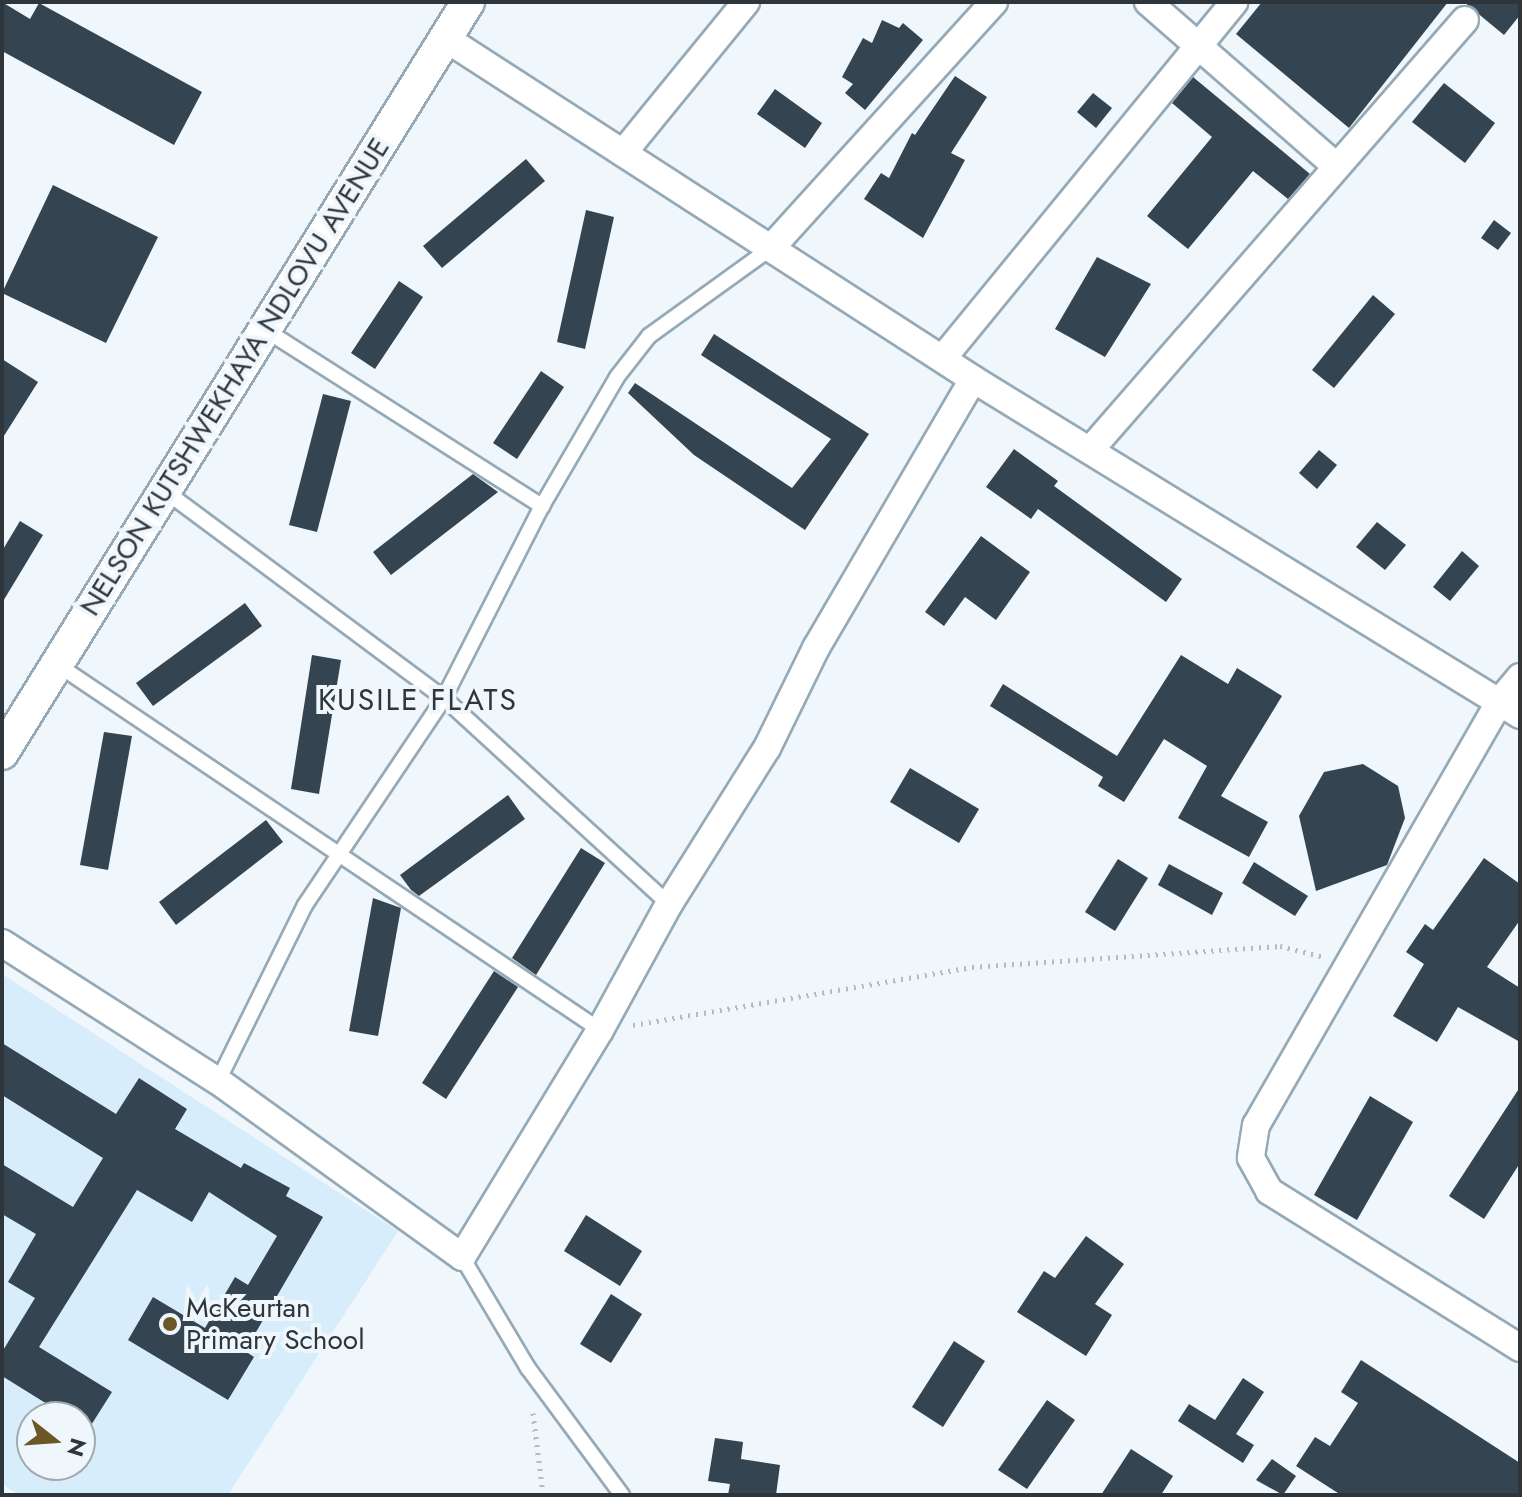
<!DOCTYPE html>
<style>
body{margin:0}
#map{position:relative;width:1522px;height:1497px;overflow:hidden;background:#eff7fd;font-family:Jost,sans-serif}
div>[style]{position:absolute}
.built>*{inset:0;background:#d7edfc}
.building>*{inset:0;background:#344450}
.path>*{height:5px;margin-top:-2.5px;transform-origin:0;background:repeating-linear-gradient(90deg,#b4bcc1 0 2px,transparent 0 8px)}
.roads{filter:drop-shadow(2px 0 #96a9b6) drop-shadow(-2px 0 #96a9b6) drop-shadow(0 2px #96a9b6) drop-shadow(0 -2px #96a9b6)}
.service>*{height:14px;margin:-7px;padding:0 7px;transform-origin:7px;border-radius:7px;background:#fff}
.minor>*{height:26px;margin:-13px;padding:0 13px;transform-origin:13px;border-radius:13px;background:#fff}
.tertiary>*{height:32px;margin:-16px;padding:0 16px;transform-origin:16px;border-radius:16px;background:#fff}
.dots>*{width:22px;height:22px;translate:-50% -50%;box-sizing:border-box;border:4px solid #eff7fd;border-radius:50%}
span{translate:-50% -50%;white-space:nowrap;text-align:center;line-height:1.15;-webkit-text-stroke:8px #eff7fd;paint-order:stroke}
.street-label{font-size:28px;color:#2e363b}
.poi-label{font-size:28px;color:#2e363b}
.left{translate:0 -50%;text-align:left}
.neighbourhood-label{font-size:30px;color:#2e363b;letter-spacing:2px}
.frame{position:absolute;inset:0;border:4px solid #2e363b;pointer-events:none}
.north{position:absolute;left:16px;top:1401px;width:80px;height:80px;box-sizing:border-box;background:#eff7fd;border:2px solid #a2aaaf;border-radius:50%;rotate:107deg;font-size:22px;font-weight:700;line-height:32px;text-align:center;color:#2e363b}
.north::after{content:'';display:block;margin:auto;width:28px;height:36px;background:#6b5826;clip-path:polygon(50% 0,100% 100%,50% 72%,0 100%)}
</style>
<div id="map">
<div class="built">
<div style="clip-path:polygon(evenodd,2px 974px,398px 1231px,228px 1495px,18px 1495px,2px 1484px,2px 974px,32px 1417px,80px 1417px,80px 1465px,32px 1465px,32px 1417px)"></div>
</div>
<div class="building">
<div style="clip-path:polygon(2px 2px,30px 19px,39px 3px,202px 92px,174px 145px,2px 51px)"></div>
<div style="clip-path:polygon(1262px 2px,1448px 2px,1349px 128px,1236px 34px)"></div>
<div style="clip-path:polygon(1464px 2px,1520px 2px,1520px 15px,1504px 35px)"></div>
<div style="clip-path:polygon(882px 20px,899px 28px,903px 23px,923px 40px,865px 110px,845px 93px,853px 84px,842px 77px,863px 38px,872px 43px)"></div>
<div style="clip-path:polygon(955px 76px,987px 97px,951px 153px,965px 160px,923px 238px,864px 199px,881px 173px,889px 178px,912px 133px,915px 135px)"></div>
<div style="clip-path:polygon(1193px 77px,1310px 174px,1288px 199px,1253px 171px,1188px 249px,1147px 216px,1212px 137px,1172px 103px)"></div>
<div style="clip-path:polygon(1444px 83px,1495px 123px,1465px 163px,1412px 122px)"></div>
<div style="clip-path:polygon(775px 89px,822px 123px,805px 148px,757px 114px)"></div>
<div style="clip-path:polygon(1093px 93px,1112px 108px,1096px 128px,1077px 112px)"></div>
<div style="clip-path:polygon(526px 159px,545px 181px,442px 268px,423px 246px)"></div>
<div style="clip-path:polygon(53px 185px,158px 237px,106px 343px,2px 293px)"></div>
<div style="clip-path:polygon(586px 210px,614px 217px,585px 349px,557px 342px)"></div>
<div style="clip-path:polygon(1494px 220px,1511px 233px,1498px 250px,1481px 238px)"></div>
<div style="clip-path:polygon(1097px 257px,1151px 284px,1105px 357px,1055px 329px)"></div>
<div style="clip-path:polygon(399px 281px,423px 297px,375px 369px,351px 353px)"></div>
<div style="clip-path:polygon(1373px 295px,1395px 314px,1334px 388px,1312px 370px)"></div>
<div style="clip-path:polygon(714px 334px,869px 434px,805px 530px,694px 455px,628px 393px,635px 383px,792px 488px,831px 439px,701px 355px)"></div>
<div style="clip-path:polygon(2px 359px,38px 382px,2px 439px)"></div>
<div style="clip-path:polygon(541px 371px,564px 387px,517px 459px,493px 443px)"></div>
<div style="clip-path:polygon(323px 394px,351px 401px,317px 532px,289px 525px)"></div>
<div style="clip-path:polygon(1014px 449px,1058px 481px,1054px 486px,1182px 579px,1166px 602px,1038px 509px,1031px 519px,986px 487px)"></div>
<div style="clip-path:polygon(1319px 450px,1337px 465px,1317px 489px,1299px 473px)"></div>
<div style="clip-path:polygon(473px 474px,498px 492px,391px 575px,373px 552px)"></div>
<div style="clip-path:polygon(20px 521px,43px 535px,2px 603px,2px 551px)"></div>
<div style="clip-path:polygon(1377px 522px,1406px 545px,1385px 570px,1356px 547px)"></div>
<div style="clip-path:polygon(981px 536px,1030px 572px,996px 620px,965px 597px,944px 626px,925px 612px)"></div>
<div style="clip-path:polygon(1462px 551px,1479px 566px,1450px 601px,1433px 587px)"></div>
<div style="clip-path:polygon(245px 603px,262px 626px,153px 706px,136px 683px)"></div>
<div style="clip-path:polygon(312px 655px,341px 660px,319px 794px,291px 789px)"></div>
<div style="clip-path:polygon(1181px 655px,1228px 684px,1237px 668px,1282px 696px,1221px 796px,1268px 822px,1249px 857px,1178px 818px,1207px 766px,1164px 739px,1124px 802px,1098px 786px,1103px 777px,990px 706px,1003px 684px,1117px 756px)"></div>
<div style="clip-path:polygon(104px 732px,132px 736px,108px 870px,80px 865px)"></div>
<div style="clip-path:polygon(1363px 764px,1398px 786px,1405px 818px,1387px 865px,1316px 891px,1299px 816px,1324px 772px)"></div>
<div style="clip-path:polygon(910px 768px,979px 809px,959px 843px,890px 802px)"></div>
<div style="clip-path:polygon(508px 795px,525px 819px,419px 896px,411px 890px,400px 875px)"></div>
<div style="clip-path:polygon(266px 820px,283px 842px,176px 925px,159px 902px)"></div>
<div style="clip-path:polygon(581px 848px,605px 863px,536px 975px,512px 958px)"></div>
<div style="clip-path:polygon(1484px 858px,1520px 884px,1520px 920px,1487px 967px,1520px 988px,1520px 1042px,1458px 1007px,1437px 1042px,1393px 1016px,1424px 964px,1406px 952px,1425px 924px,1433px 930px)"></div>
<div style="clip-path:polygon(1118px 859px,1148px 878px,1115px 931px,1085px 912px)"></div>
<div style="clip-path:polygon(1254px 862px,1308px 896px,1295px 916px,1242px 883px)"></div>
<div style="clip-path:polygon(1169px 864px,1223px 893px,1212px 915px,1158px 885px)"></div>
<div style="clip-path:polygon(373px 898px,401px 908px,378px 1036px,349px 1031px)"></div>
<div style="clip-path:polygon(494px 971px,518px 987px,446px 1099px,422px 1083px)"></div>
<div style="clip-path:polygon(2px 1043px,116px 1114px,139px 1078px,187px 1109px,175px 1129px,241px 1168px,244px 1163px,290px 1188px,286px 1196px,323px 1217px,245px 1351px,254px 1357px,228px 1400px,128px 1340px,153px 1297px,205px 1328px,235px 1277px,248px 1285px,277px 1236px,209px 1192px,192px 1222px,137px 1190px,39px 1347px,112px 1392px,88px 1430px,80px 1424px,80px 1417px,68px 1417px,2px 1376px,2px 1352px,35px 1298px,8px 1282px,36px 1234px,2px 1214px,2px 1164px,73px 1207px,103px 1158px,2px 1095px)"></div>
<div style="clip-path:polygon(1520px 1087px,1520px 1163px,1484px 1219px,1449px 1196px)"></div>
<div style="clip-path:polygon(1370px 1096px,1413px 1122px,1357px 1220px,1314px 1195px)"></div>
<div style="clip-path:polygon(586px 1215px,642px 1251px,620px 1286px,564px 1251px)"></div>
<div style="clip-path:polygon(1086px 1236px,1124px 1264px,1095px 1304px,1112px 1315px,1086px 1356px,1017px 1312px,1044px 1271px,1055px 1278px)"></div>
<div style="clip-path:polygon(611px 1294px,642px 1314px,611px 1363px,580px 1344px)"></div>
<div style="clip-path:polygon(954px 1341px,985px 1361px,943px 1427px,912px 1407px)"></div>
<div style="clip-path:polygon(1361px 1360px,1520px 1463px,1520px 1495px,1341px 1495px,1296px 1466px,1315px 1437px,1330px 1446px,1358px 1403px,1341px 1392px)"></div>
<div style="clip-path:polygon(1243px 1378px,1264px 1392px,1236px 1434px,1254px 1445px,1243px 1463px,1178px 1421px,1189px 1404px,1215px 1420px)"></div>
<div style="clip-path:polygon(1047px 1400px,1075px 1420px,1027px 1489px,998px 1470px)"></div>
<div style="clip-path:polygon(715px 1438px,743px 1442px,741px 1459px,780px 1465px,776px 1495px,728px 1495px,730px 1484px,708px 1481px)"></div>
<div style="clip-path:polygon(1131px 1449px,1173px 1476px,1161px 1495px,1101px 1495px)"></div>
<div style="clip-path:polygon(1272px 1459px,1296px 1476px,1283px 1495px,1256px 1480px)"></div>
</div>
<div class="path">
<div style="left:633px;top:1025px;width:344px;rotate:-9.7deg"></div>
<div style="left:972px;top:967px;width:309px;rotate:-3.9deg"></div>
<div style="left:1280px;top:946px;width:45px;rotate:14deg"></div>
<div style="left:533px;top:1413px;width:83px;rotate:83deg"></div>
</div>
<div class="roads">
<div class="service">
<div style="left:264px;top:329px;width:330px;rotate:32.5deg"></div>
<div style="left:165px;top:491px;width:347px;rotate:36.6deg"></div>
<div style="left:444px;top:698px;width:305px;rotate:42.5deg"></div>
<div style="left:58px;top:665px;width:653px;rotate:33.96deg"></div>
<div style="left:218px;top:1081px;width:196px;rotate:-63.7deg"></div>
<div style="left:305px;top:905px;width:249px;rotate:-56.1deg"></div>
<div style="left:444px;top:698px;width:216px;rotate:-63deg"></div>
<div style="left:542px;top:506px;width:149px;rotate:-59.8deg"></div>
<div style="left:617px;top:377px;width:52px;rotate:-52deg"></div>
<div style="left:649px;top:336px;width:150px;rotate:-35.8deg"></div>
<div style="left:462px;top:1257px;width:129px;rotate:59.3deg"></div>
<div style="left:528px;top:1368px;width:158px;rotate:53.5deg"></div>
</div>
<div class="minor">
<div style="left:1148px;top:2px;width:249px;rotate:41.1deg"></div>
<div style="left:445px;top:38px;width:629px;rotate:32.86deg"></div>
<div style="left:973px;top:379px;width:642px;rotate:31.56deg"></div>
<div style="left:623px;top:153px;width:195px;rotate:-50.8deg"></div>
<div style="left:771px;top:248px;width:332px;rotate:-47.8deg"></div>
<div style="left:943px;top:358px;width:460px;rotate:-50.7deg"></div>
<div style="left:1091px;top:449px;width:569px;rotate:-48.92deg"></div>
<div style="left:1520px;top:677px;width:31px;rotate:130deg"></div>
<div style="left:1500px;top:701px;width:489px;rotate:119.9deg"></div>
<div style="left:1256px;top:1125px;width:33px;rotate:99deg"></div>
<div style="left:1251px;top:1158px;width:38px;rotate:61deg"></div>
<div style="left:1269px;top:1191px;width:296px;rotate:32deg"></div>
<div style="left:2px;top:943px;width:256px;rotate:32.6deg"></div>
<div style="left:218px;top:1081px;width:301px;rotate:35.8deg"></div>
<div style="left:462px;top:1257px;width:266px;rotate:-58.7deg"></div>
<div style="left:600px;top:1030px;width:144px;rotate:-61.3deg"></div>
<div style="left:669px;top:904px;width:184px;rotate:-57.9deg"></div>
<div style="left:767px;top:748px;width:111px;rotate:-63.9deg"></div>
<div style="left:816px;top:648px;width:311px;rotate:-59.7deg"></div>
</div>
<div class="tertiary">
<div style="left:2px;top:753px;width:884px;rotate:-58.18deg"></div>
</div>
</div>
<div class="dots">
<div style="left:170px;top:1324px;background:#6b5826"></div>
</div>
<div class="street-label">
<span style="left:235px;top:377px;rotate:-58deg">NELSON KUTSHWEKHAYA NDLOVU AVENUE</span>
</div>
<div class="poi-label">
<span class="left" style="left:186px;top:1324px">McKeurtan<br>Primary School</span>
</div>
<div class="neighbourhood-label">
<span style="left:418px;top:700px">KUSILE FLATS</span>
</div>
<div class="frame"></div>
<div class="north">N</div>
</div>
